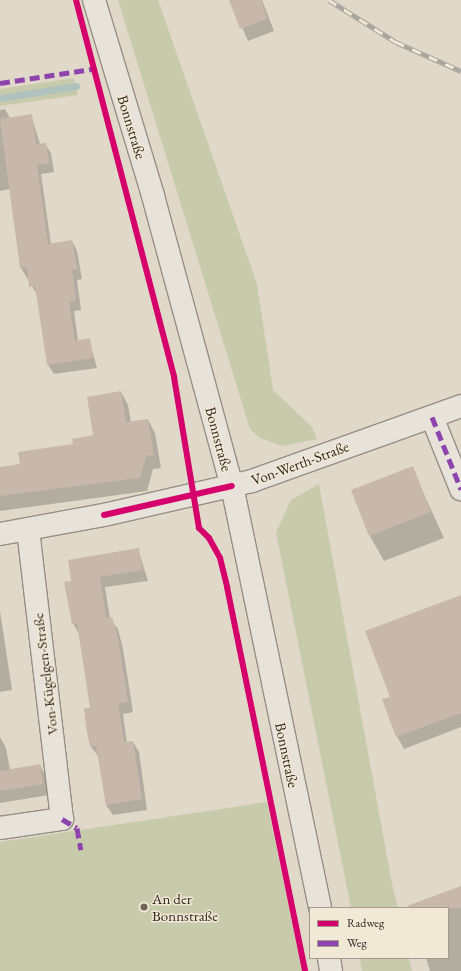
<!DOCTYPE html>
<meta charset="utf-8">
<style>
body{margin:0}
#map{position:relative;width:461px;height:971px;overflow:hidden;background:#e0d8c8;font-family:"EB Garamond",serif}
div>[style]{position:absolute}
.green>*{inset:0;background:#c8cbab}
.shadow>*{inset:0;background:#0003}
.stream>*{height:7px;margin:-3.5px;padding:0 3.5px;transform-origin:3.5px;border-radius:3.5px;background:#afc2be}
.building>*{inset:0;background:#c8b8ac}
.roads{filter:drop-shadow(1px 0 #958f86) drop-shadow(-1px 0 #958f86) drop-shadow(0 1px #958f86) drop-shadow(0 -1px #958f86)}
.minor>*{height:22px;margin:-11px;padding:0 11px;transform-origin:11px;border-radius:11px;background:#e7e3db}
.secondary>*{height:22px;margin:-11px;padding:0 11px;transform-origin:11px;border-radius:11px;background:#e7e3db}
.rail>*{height:4.5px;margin-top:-2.25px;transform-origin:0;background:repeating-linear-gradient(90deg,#f1e8d5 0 9px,#a7a39d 0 18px);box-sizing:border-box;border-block:1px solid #a7a39d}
.quiet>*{height:5px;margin-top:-2.5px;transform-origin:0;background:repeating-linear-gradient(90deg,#8e44ad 0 10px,transparent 0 15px)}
.cycleway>*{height:6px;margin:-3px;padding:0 3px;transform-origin:3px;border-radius:3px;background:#d6006c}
.dots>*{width:11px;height:11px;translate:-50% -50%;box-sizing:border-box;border:2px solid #f1e8d5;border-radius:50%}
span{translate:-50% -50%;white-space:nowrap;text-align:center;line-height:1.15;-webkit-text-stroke:3px #f1e8d5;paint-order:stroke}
.street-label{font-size:15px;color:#322720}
.poi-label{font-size:15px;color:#322720}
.left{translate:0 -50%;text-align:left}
.legend{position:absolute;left:309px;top:907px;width:140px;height:52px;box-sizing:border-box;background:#f1e8d5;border:1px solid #a59b8d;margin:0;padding:5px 7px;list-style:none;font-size:12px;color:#322720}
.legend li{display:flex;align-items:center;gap:8px;height:20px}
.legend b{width:20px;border:1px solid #a59b8d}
</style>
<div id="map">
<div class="green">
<div style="clip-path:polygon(118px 0,158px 0,257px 284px,273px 390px,312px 427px,317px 439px,282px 446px,260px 438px,250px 429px)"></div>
<div style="clip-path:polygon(74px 78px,78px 95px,0 106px,0 89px)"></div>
<div style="clip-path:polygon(319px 484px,392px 884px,398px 908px,351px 908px,276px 532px,291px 500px)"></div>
<div style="clip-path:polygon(267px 802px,302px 971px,0 971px,0 842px)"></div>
<div style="clip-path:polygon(360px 958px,409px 958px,412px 971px,362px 971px)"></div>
</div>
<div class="shadow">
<div style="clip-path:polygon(230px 0,262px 0,274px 31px,248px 41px)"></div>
<div style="clip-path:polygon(5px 109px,10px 118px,31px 115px,40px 144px,45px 144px,51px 153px,54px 172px,41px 174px,51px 244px,72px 241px,77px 251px,82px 279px,77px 280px,81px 310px,74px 311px,78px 341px,89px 340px,97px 368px,54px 374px,48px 365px,38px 296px,21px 268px,10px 189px,0 191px,0 110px)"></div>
<div style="clip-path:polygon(121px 392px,128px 405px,131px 422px,148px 420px,155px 433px,161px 468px,153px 469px,147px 491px,0 511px,0 468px,21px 465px,94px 436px)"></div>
<div style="clip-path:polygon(412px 468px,444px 538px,384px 561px,370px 536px)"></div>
<div style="clip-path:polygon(138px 549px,148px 581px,105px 587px,110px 619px,118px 629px,123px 649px,133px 712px,123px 714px,127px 743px,133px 742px,139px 752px,147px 810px,113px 815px,106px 805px,99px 757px,91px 747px,91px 709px,79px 634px,73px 623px,73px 582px)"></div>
<div style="clip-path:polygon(461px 596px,461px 727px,404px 749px,397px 736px,391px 697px)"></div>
<div style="clip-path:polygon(0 611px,12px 690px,0 692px)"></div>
<div style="clip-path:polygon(0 737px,6px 748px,10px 770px,40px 765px,46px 777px,49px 795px,0 803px)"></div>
<div style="clip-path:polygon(461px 887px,461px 971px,430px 971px,426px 958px,448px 958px,448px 908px,408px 908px)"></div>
</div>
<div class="stream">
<div style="left:0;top:98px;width:77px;rotate:-9deg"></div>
</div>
<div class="building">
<div style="clip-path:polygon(229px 0,261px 0,267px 19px,240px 29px)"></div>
<div style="clip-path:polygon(32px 114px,36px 144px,46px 143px,49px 163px,37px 165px,48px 244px,72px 240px,77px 269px,72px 270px,76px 300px,69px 302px,75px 341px,90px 338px,93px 358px,47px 365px,35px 286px,29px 287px,27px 267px,20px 268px,0 119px)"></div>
<div style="clip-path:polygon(121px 391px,126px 422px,148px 419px,154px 455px,146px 456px,140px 478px,0 496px,0 467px,20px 464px,18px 452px,73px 444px,72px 439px,93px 435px,87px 397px)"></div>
<div style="clip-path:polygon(413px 466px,431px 512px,369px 536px,351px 490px)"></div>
<div style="clip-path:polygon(139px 548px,142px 570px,100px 577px,106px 618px,112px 617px,118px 638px,128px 702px,118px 703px,124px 742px,133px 741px,142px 799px,106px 805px,96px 746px,90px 747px,86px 727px,84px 708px,90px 708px,77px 623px,72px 624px,64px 582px,71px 581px,68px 560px)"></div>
<div style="clip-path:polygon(461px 595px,461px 713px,396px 737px,382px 699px,390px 697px,365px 631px)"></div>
<div style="clip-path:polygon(40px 764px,43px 784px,0 791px,0 771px)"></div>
<div style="clip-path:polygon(461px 886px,461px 908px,408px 908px,407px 906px)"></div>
</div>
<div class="roads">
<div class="minor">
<div style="left:432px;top:417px;width:78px;rotate:68.1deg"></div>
<div style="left:0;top:534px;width:106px;rotate:-10.4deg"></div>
<div style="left:104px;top:515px;width:152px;rotate:-12.9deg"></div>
<div style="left:252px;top:481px;width:222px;rotate:-19.7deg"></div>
<div style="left:0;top:828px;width:63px;rotate:-8.3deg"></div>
<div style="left:62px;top:819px;width:291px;rotate:-96.7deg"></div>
</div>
<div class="secondary">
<div style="left:94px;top:0;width:205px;rotate:73.2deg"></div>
<div style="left:153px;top:196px;width:301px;rotate:74.8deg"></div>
<div style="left:232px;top:486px;width:431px;rotate:78.2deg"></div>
<div style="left:329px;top:958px;width:13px;rotate:81deg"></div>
</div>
</div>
<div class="rail">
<div style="left:329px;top:0;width:79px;rotate:32.1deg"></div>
<div style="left:396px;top:42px;width:71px;rotate:24deg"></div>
</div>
<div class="quiet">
<div style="left:0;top:83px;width:93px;rotate:-8.7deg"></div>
<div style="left:432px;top:417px;width:78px;rotate:68.1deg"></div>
<div style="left:62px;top:819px;width:17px;rotate:31deg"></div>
<div style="left:77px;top:828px;width:22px;rotate:80deg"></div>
</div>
<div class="cycleway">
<div style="left:76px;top:0;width:390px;rotate:75.4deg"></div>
<div style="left:174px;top:377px;width:153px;rotate:80.6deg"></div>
<div style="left:199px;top:528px;width:14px;rotate:45deg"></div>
<div style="left:209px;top:538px;width:23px;rotate:61deg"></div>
<div style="left:220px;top:558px;width:30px;rotate:76deg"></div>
<div style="left:227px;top:587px;width:392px;rotate:78.5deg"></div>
<div style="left:104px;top:515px;width:131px;rotate:-12.8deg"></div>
</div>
<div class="dots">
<div style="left:144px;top:907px;background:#6f655b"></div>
</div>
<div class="street-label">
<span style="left:132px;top:127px;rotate:73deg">Bonnstraße</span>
<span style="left:219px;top:439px;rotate:75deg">Bonnstraße</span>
<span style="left:300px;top:463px;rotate:-20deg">Von-Werth-Straße</span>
<span style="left:45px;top:674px;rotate:-97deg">Von-Kügelgen-Straße</span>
<span style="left:287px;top:755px;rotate:78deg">Bonnstraße</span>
</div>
<div class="poi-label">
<span class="left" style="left:152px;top:907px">An der<br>Bonnstraße</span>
</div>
<ul class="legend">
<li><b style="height:5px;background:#d6006c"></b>Radweg</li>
<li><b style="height:5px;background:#8e44ad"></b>Weg</li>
</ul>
</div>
